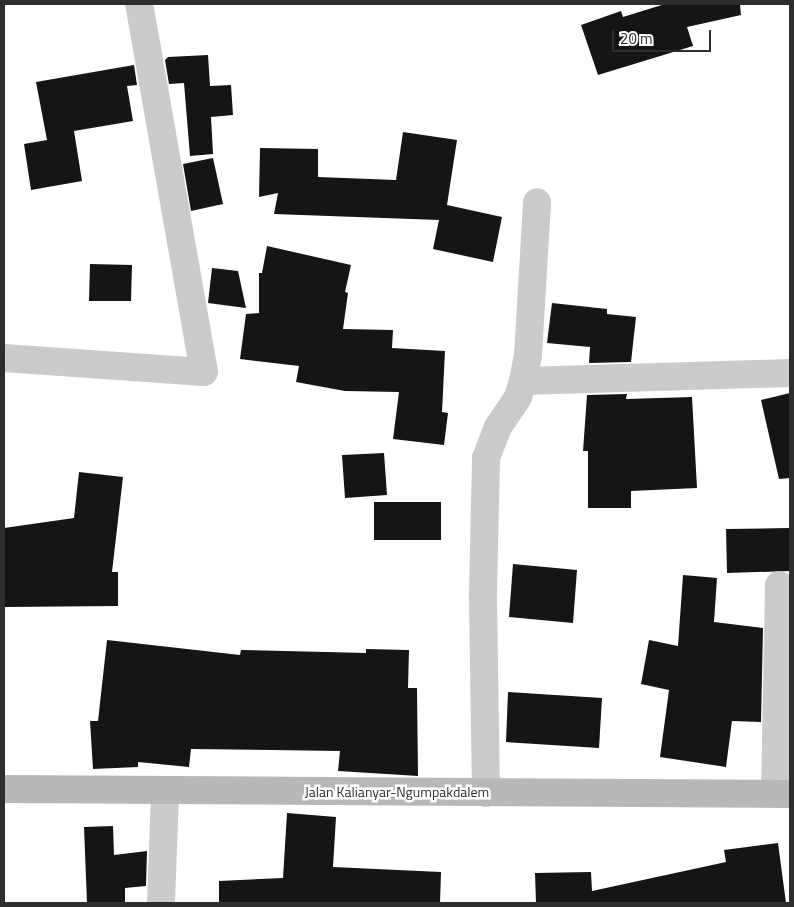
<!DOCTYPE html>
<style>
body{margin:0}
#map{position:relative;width:794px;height:907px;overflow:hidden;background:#fff;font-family:"Titillium Web",sans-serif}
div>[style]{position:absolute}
.building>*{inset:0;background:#151515}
.street>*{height:28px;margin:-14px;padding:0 14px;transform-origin:14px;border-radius:14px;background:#cbcbcb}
.secondary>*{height:28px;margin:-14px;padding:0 14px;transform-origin:14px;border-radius:14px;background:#b8b8b8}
span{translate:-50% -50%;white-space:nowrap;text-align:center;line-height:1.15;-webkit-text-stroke:5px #fff;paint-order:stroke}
.street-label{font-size:14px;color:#2e2e2e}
.frame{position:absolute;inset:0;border:5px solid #2e2e2e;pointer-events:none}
.scale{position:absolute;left:612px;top:30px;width:99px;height:22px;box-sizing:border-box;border:2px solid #2e2e2e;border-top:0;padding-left:6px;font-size:15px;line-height:18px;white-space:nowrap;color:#2e2e2e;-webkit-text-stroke:4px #fff;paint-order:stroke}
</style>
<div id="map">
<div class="building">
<div style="clip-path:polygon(665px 4px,740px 4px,741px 15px,687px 27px,693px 46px,598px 75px,581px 25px,621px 11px,623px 17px)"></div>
<div style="clip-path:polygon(208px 55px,210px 86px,231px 85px,233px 115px,211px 117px,213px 154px,190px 156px,184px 83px,169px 84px,165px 60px,168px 57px)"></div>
<div style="clip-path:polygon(134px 65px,137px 85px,127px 86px,133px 121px,74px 131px,82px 181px,31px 190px,24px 144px,47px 140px,36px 82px)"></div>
<div style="clip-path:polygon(403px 132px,457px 140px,447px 205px,502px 217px,493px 262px,433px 249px,439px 220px,274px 214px,278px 193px,259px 197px,260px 148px,318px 149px,318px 177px,396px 180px)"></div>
<div style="clip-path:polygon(213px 158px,223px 204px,191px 211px,183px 164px)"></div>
<div style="clip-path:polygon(267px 246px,351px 265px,345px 292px,348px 293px,343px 329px,393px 330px,392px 348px,445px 351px,442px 412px,448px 413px,444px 445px,393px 439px,399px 392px,345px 391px,296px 382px,299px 366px,240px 359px,246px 314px,259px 313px,259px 273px,262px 273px)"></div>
<div style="clip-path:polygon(90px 264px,132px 265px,131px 301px,89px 301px)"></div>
<div style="clip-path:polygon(212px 268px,238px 271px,246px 308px,208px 303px)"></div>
<div style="clip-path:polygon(552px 303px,607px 309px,607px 314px,636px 317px,631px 362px,589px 363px,590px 347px,547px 343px)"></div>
<div style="clip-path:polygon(790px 393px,790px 478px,779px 479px,761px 400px)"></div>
<div style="clip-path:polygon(627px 394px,626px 399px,692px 397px,697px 488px,631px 491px,631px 508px,588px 508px,588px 451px,583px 451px,587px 395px)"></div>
<div style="clip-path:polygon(384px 453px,387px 495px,345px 498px,342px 455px)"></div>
<div style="clip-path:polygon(79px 472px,123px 477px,112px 572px,118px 572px,118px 606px,4px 607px,4px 528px,74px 518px)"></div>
<div style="clip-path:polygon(374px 502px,441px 502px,441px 540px,374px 540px)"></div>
<div style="clip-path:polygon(790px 528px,790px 571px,727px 573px,726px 529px)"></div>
<div style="clip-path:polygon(513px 564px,577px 570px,573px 623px,509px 617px)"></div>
<div style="clip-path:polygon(683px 575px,717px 578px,714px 622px,763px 628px,761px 722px,732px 721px,726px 767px,660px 757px,669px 690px,641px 684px,649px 640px,678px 646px)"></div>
<div style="clip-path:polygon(107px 640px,240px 655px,241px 650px,366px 653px,366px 649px,409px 650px,408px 688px,417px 688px,418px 776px,338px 771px,340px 751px,191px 749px,189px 767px,138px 762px,138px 767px,93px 769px,90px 721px,98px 721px)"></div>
<div style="clip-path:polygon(508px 692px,602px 698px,599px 748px,506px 742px)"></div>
<div style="clip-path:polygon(287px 813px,336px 817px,333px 867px,441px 872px,440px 903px,219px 903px,219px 881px,283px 878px)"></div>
<div style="clip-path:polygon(113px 826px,114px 855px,147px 851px,146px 886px,125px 888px,125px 903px,87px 903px,84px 827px)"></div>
<div style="clip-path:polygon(778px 843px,786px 903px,536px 903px,535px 873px,591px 872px,592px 891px,726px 862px,724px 850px)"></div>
</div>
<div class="street">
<div style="left:4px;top:358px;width:200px;rotate:4deg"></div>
<div style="left:204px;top:372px;width:374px;rotate:-100deg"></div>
<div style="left:523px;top:381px;width:267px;rotate:-1.7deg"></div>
<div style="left:486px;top:793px;width:201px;rotate:-90.9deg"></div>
<div style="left:483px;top:592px;width:134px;rotate:-88.7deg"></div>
<div style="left:486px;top:458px;width:33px;rotate:-69deg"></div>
<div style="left:498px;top:427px;width:36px;rotate:-56deg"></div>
<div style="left:518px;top:397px;width:17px;rotate:-73deg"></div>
<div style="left:523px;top:381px;width:26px;rotate:-79deg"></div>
<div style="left:528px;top:355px;width:153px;rotate:-86.6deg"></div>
<div style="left:775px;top:794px;width:209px;rotate:-88.9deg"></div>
<div style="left:161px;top:903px;width:111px;rotate:-87.9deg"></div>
</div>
<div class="secondary">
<div style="left:4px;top:789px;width:786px;rotate:0.36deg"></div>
</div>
<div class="street-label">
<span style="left:397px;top:792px">Jalan Kalianyar-Ngumpakdalem</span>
</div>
<div class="frame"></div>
<div class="scale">20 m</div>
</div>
